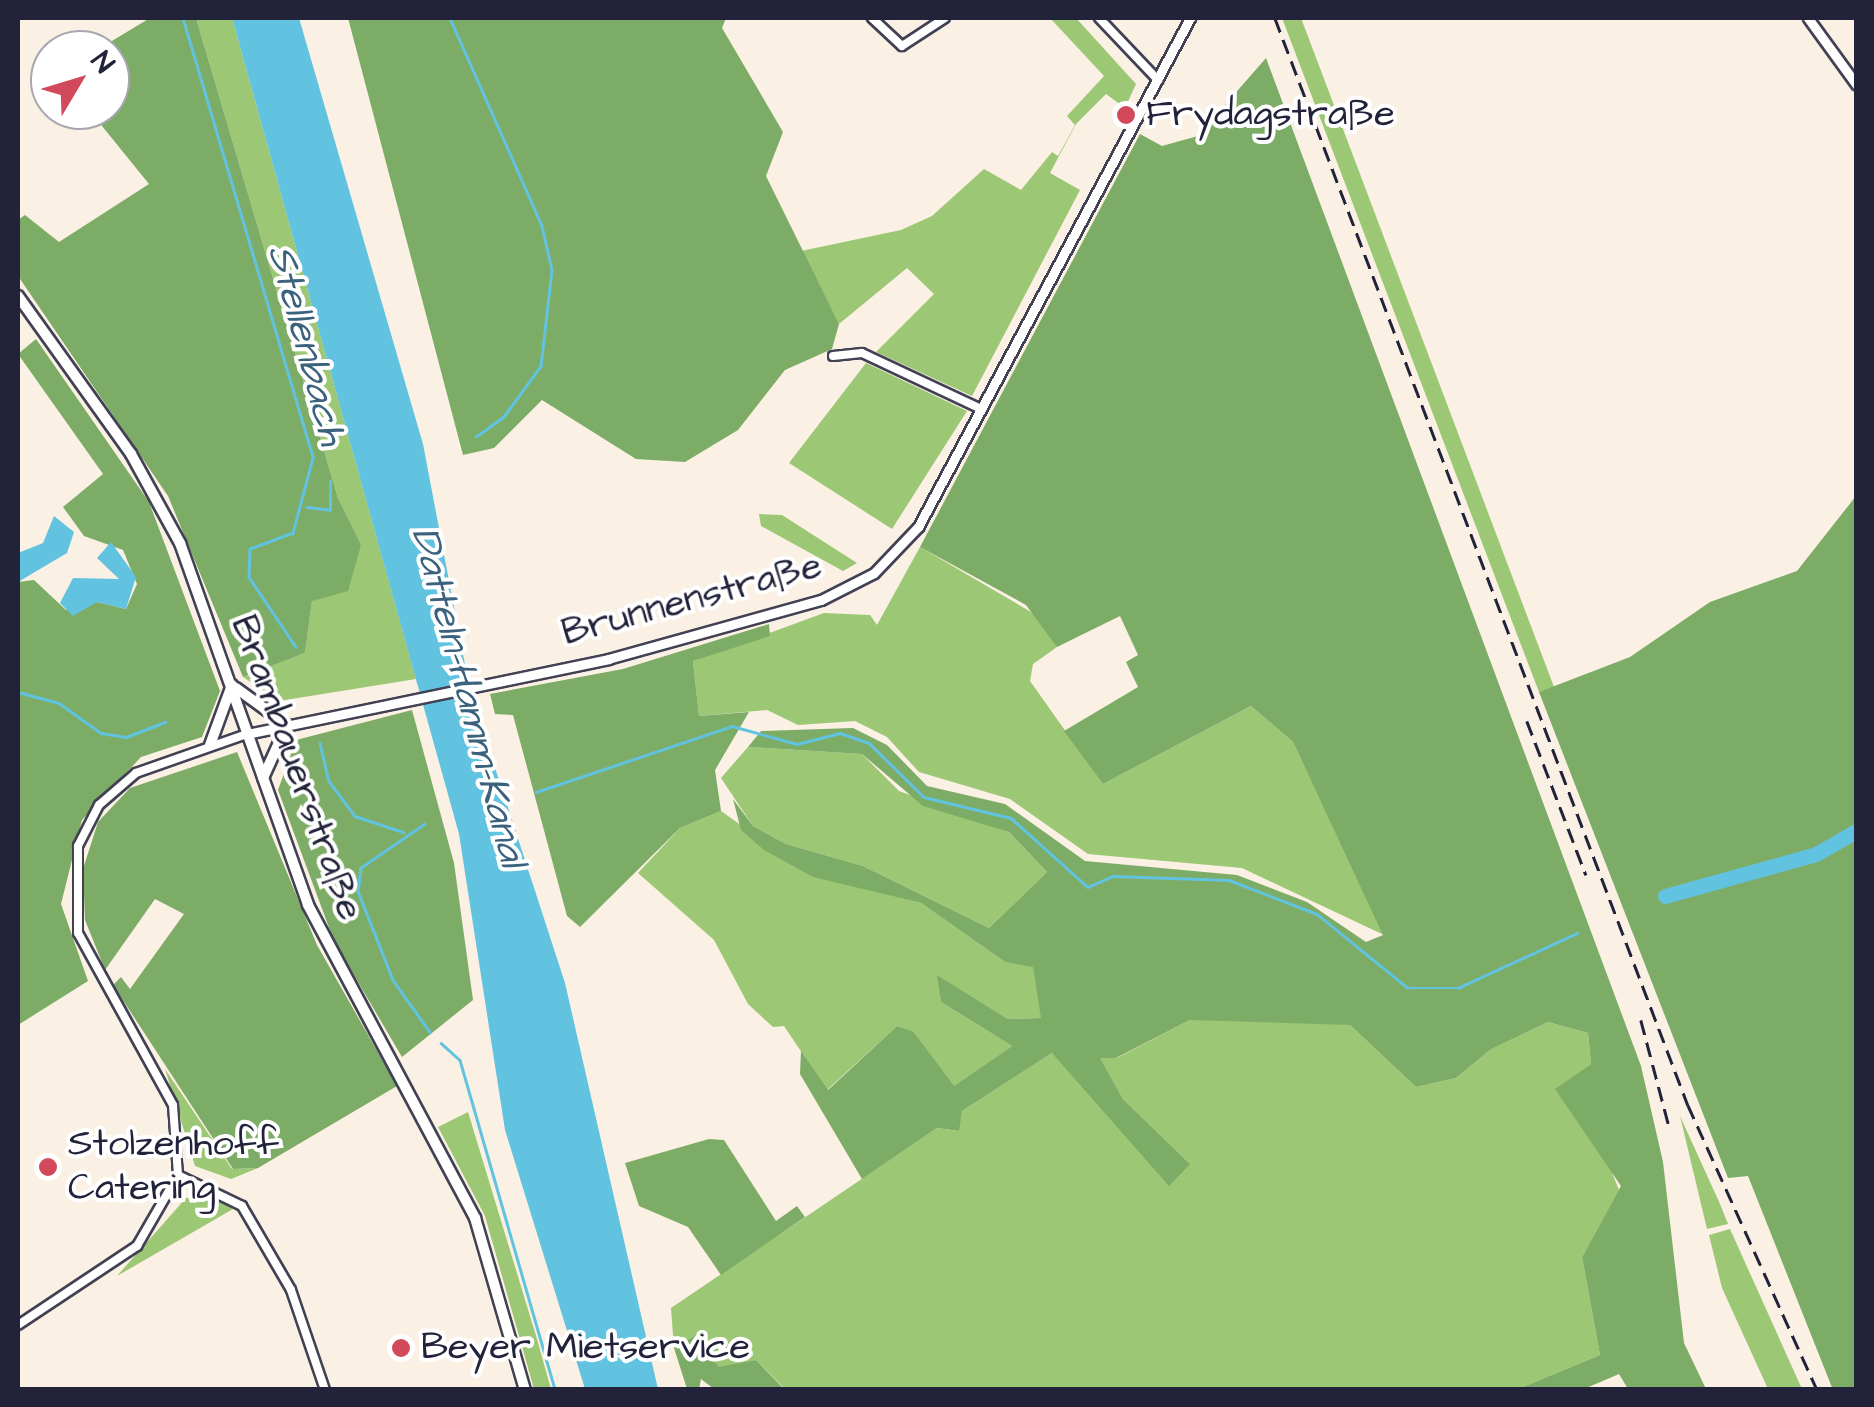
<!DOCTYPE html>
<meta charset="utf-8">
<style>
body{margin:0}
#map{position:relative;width:1874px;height:1407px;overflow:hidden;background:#faf0e3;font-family:"Architects Daughter",sans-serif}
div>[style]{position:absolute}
.green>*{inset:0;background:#9cc774}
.forest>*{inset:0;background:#7dac66}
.water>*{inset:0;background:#61c3df}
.stream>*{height:2.5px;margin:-1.25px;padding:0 1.25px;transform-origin:1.25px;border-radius:1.25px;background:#61c3df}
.river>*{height:15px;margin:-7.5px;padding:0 7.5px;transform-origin:7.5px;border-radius:7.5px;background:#61c3df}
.roads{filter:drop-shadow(2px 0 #424154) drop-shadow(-2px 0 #424154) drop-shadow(0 2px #424154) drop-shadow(0 -2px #424154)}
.minor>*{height:8px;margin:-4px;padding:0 4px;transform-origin:4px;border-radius:4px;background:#fff}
.tertiary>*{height:9px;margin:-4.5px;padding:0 4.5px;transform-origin:4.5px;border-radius:4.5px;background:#fff}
.secondary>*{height:10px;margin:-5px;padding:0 5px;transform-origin:5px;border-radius:5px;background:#fff}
.rail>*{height:2.5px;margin-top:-1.25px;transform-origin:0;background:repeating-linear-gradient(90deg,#22223b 0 15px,transparent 0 23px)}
.dots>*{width:28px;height:28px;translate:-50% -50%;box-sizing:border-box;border:5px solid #fff;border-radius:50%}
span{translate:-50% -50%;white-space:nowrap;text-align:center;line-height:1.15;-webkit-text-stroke:8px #fff;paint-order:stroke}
.poi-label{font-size:38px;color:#22223b}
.left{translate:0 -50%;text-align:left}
.street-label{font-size:38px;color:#22223b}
.water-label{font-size:40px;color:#3b627d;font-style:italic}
.frame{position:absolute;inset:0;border:20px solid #22223b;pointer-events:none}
.north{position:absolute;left:30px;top:30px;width:100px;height:100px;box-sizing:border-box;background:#fff;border:2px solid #a7a7b1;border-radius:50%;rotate:52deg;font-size:28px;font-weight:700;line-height:40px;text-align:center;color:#22223b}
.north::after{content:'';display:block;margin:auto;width:35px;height:45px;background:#d1495b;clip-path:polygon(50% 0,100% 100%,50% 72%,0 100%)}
</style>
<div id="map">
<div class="green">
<div style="clip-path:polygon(196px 18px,232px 18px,416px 679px,279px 701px,243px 677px,305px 653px,312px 600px,361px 546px,338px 498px)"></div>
<div style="clip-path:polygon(1050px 18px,1076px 18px,1136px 84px,1125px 108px,1106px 94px,1076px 124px,1050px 173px,1080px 190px,972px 396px,876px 352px,934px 294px,907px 268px,839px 324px,801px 251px,901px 230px,932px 216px,984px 169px,1021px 190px,1052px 152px,1058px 156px,1075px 125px,1067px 116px,1104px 76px)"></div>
<div style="clip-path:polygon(1282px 18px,1301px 18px,1554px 687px,1539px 692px)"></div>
<div style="clip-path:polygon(866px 363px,967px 411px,892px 529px,789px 463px)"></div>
<div style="clip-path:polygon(759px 514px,782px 515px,857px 563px,843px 571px,761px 526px)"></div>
<div style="clip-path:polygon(920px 547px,1043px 619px,1057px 647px,1033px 664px,1030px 681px,1103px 784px,1251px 706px,1293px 742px,1384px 935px,1242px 868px,1088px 854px,1010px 799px,919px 772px,887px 737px,855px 721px,798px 725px,767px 710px,699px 716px,693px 661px,824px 613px,870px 615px,877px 625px)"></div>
<div style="clip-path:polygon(748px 747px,862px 754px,899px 791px,1009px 832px,1047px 872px,989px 928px,863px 866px,786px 844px,753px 826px,721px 778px)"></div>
<div style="clip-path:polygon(721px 811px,813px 876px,921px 903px,1005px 962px,1033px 966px,1042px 1018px,1008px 1019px,938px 976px,941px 1002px,1012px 1046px,953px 1087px,913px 1031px,897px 1026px,827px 1090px,784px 1026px,773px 1027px,748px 1004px,714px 940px,638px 873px,680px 828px)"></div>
<div style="clip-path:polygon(1238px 1015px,1350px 1025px,1416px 1087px,1456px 1078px,1490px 1050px,1548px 1022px,1588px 1033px,1591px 1064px,1556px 1089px,1602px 1148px,1619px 1190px,1582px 1257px,1600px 1355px,1518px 1389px,785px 1389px,756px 1360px,719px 1368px,694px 1336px,674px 1348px,671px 1308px,937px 1128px,958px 1131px,962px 1111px,1052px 1053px,1190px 1164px,1123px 1099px,1099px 1057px,1117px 1058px,1190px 1020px)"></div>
<div style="clip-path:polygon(165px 1069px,232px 1169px,258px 1168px,231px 1179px,195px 1166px)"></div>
<div style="clip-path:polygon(468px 1112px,537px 1339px,551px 1389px,534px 1389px,485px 1216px,438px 1127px)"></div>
<div style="clip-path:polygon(1680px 1116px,1720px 1204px,1728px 1224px,1707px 1229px)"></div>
<div style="clip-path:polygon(212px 1197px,233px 1209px,117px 1276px,186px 1198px)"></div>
<div style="clip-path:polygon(1730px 1229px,1802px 1389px,1768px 1389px,1722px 1288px,1709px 1235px)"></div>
</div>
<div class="forest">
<div style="clip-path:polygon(150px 18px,196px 18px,338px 498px,361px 545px,348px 591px,312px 601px,305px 653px,243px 677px,168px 496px,18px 276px,18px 220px,25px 215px,59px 242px,149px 184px,89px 110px,110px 110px,110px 50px,97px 50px)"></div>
<div style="clip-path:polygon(348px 18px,726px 18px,722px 28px,783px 132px,766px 176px,839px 324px,832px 349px,785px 370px,738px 430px,685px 462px,636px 459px,542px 400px,494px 448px,463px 455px)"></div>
<div style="clip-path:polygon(1266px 58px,1641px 1066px,1663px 1162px,1684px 1343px,1706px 1389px,1628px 1389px,1619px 1374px,1584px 1389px,1518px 1389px,1600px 1355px,1582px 1257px,1621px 1186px,1555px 1089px,1591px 1064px,1588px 1033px,1548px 1022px,1490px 1050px,1456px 1078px,1416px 1087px,1350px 1025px,1190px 1020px,1116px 1058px,1100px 1058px,1123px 1099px,1190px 1164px,1169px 1186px,1052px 1053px,962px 1111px,959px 1131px,937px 1128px,862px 1179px,800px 1074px,801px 1051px,828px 1090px,897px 1026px,913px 1031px,954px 1086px,1012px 1046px,941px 1002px,937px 975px,1008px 1019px,1041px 1018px,1033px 967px,1005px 962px,921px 903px,813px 877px,764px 850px,741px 830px,733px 799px,753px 826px,786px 844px,863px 866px,989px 928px,1047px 872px,1009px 832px,923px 806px,862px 754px,748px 747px,761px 731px,853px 728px,887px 745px,927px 786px,1005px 804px,1085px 861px,1237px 875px,1307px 902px,1366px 942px,1383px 935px,1293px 742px,1251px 706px,1103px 784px,1064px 731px,1138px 687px,1126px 662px,1138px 655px,1120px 616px,1057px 647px,1026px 605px,920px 547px,1140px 134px,1162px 146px,1198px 136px)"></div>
<div style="clip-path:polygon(36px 339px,149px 502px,220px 691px,202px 737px,141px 757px,82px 820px,61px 904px,88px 981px,18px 1025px,18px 582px,34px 580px,66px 610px,97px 602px,126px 609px,137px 584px,123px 550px,84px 536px,63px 507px,103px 474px,18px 354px)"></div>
<div style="clip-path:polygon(1856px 496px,1856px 1389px,1833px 1390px,1748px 1176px,1728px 1178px,1539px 692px,1630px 657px,1710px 602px,1797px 571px)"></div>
<div style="clip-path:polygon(769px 624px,770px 636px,693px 661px,699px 716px,749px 712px,715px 770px,721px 811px,680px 828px,580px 927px,567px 916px,513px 715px,495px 714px,490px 694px,623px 669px)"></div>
<div style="clip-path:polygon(412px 710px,454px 863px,473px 1000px,402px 1057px,334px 941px,278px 790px,296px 740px)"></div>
<div style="clip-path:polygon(237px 752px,317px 945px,397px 1086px,258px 1168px,233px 1169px,113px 985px,121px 977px,130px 989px,184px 914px,155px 899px,105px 970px,85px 920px,83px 869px,98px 822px,130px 788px)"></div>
<div style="clip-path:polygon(709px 1139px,724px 1140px,776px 1221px,797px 1206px,805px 1217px,721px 1275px,688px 1227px,639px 1206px,625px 1163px)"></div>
<div style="clip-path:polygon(694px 1336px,719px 1367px,756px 1360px,784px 1389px,714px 1389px,701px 1379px,699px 1389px,687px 1389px,674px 1348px)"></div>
</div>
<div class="water">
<div style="clip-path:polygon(232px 18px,299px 18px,423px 444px,470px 691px,565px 983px,658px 1389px,585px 1389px,505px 1130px,459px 834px)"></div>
<div style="clip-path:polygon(54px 516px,74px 532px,67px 553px,18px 582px,18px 553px,43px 543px)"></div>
<div style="clip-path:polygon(111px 542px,136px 577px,126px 609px,97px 602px,73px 616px,60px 603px,73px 578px,119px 579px,97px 558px)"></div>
</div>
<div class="stream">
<div style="left:183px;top:18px;width:459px;rotate:73.5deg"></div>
<div style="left:313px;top:458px;width:78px;rotate:104.9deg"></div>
<div style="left:293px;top:533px;width:46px;rotate:159.6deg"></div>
<div style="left:250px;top:549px;width:28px;rotate:92deg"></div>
<div style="left:249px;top:577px;width:84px;rotate:56.1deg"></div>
<div style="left:450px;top:18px;width:227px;rotate:66.1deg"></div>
<div style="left:542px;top:226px;width:45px;rotate:77.2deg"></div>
<div style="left:552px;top:270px;width:97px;rotate:96.5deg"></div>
<div style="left:541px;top:366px;width:63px;rotate:126deg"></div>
<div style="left:504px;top:417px;width:34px;rotate:144deg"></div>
<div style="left:307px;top:507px;width:23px;rotate:7deg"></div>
<div style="left:330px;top:510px;width:29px;rotate:-90deg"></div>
<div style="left:18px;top:692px;width:42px;rotate:15deg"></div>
<div style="left:59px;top:703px;width:52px;rotate:35.5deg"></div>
<div style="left:101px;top:733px;width:25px;rotate:9deg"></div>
<div style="left:126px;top:737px;width:42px;rotate:-21deg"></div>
<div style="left:320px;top:743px;width:39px;rotate:77deg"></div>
<div style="left:329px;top:781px;width:44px;rotate:53.4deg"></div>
<div style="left:355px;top:816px;width:51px;rotate:18.4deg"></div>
<div style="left:536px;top:792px;width:207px;rotate:-18.6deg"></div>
<div style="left:732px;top:726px;width:67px;rotate:15.5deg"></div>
<div style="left:797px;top:744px;width:44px;rotate:-14.3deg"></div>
<div style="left:840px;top:733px;width:31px;rotate:19deg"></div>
<div style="left:869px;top:743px;width:77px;rotate:44.5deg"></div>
<div style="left:924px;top:797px;width:89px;rotate:13.6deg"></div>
<div style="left:1011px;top:818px;width:103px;rotate:41.9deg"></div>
<div style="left:1088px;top:887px;width:27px;rotate:-24deg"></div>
<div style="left:1113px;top:876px;width:116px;rotate:2deg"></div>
<div style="left:1229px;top:880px;width:94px;rotate:21.1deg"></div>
<div style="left:1317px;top:914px;width:117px;rotate:39.1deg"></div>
<div style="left:1408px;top:988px;width:50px"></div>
<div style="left:1458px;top:988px;width:131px;rotate:-24.8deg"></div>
<div style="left:425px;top:824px;width:78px;rotate:145.5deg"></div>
<div style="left:361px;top:868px;width:23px;rotate:97deg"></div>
<div style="left:358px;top:891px;width:96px;rotate:68.5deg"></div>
<div style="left:393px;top:980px;width:64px;rotate:54.6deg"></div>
<div style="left:441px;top:1043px;width:25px;rotate:42deg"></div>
<div style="left:460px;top:1060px;width:343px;rotate:73.9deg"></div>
</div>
<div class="river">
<div style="left:1665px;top:896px;width:157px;rotate:-15.5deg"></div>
<div style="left:1816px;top:854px;width:46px;rotate:-29.9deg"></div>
</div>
<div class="roads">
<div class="minor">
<div style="left:872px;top:18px;width:41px;rotate:43deg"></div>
<div style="left:902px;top:46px;width:51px;rotate:-33.1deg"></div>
<div style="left:1099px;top:18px;width:86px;rotate:46.4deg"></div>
<div style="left:833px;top:356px;width:29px;rotate:-6deg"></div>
<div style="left:862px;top:353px;width:132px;rotate:25.2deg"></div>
<div style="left:178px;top:1175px;width:71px;rotate:25.8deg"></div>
<div style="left:242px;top:1206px;width:97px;rotate:59.7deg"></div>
<div style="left:291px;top:1290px;width:106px;rotate:71.2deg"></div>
<div style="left:18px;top:1325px;width:143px;rotate:-33.6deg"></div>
<div style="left:137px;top:1246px;width:82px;rotate:-60deg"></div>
<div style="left:178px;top:1175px;width:70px;rotate:-94.1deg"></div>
<div style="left:173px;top:1105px;width:196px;rotate:-118.9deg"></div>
<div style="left:78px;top:933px;width:87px;rotate:-90deg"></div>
<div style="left:78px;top:846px;width:46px;rotate:-62.9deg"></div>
<div style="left:99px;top:805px;width:49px;rotate:-40.9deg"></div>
<div style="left:136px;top:773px;width:118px;rotate:-19.4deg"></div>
</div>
<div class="tertiary">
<div style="left:1808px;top:18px;width:82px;rotate:54deg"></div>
<div style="left:247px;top:734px;width:369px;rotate:-11.7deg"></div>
<div style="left:608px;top:659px;width:221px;rotate:-15.5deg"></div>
<div style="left:821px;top:600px;width:59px;rotate:-27deg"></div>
<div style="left:874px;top:573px;width:64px;rotate:-46.3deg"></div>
<div style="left:918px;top:527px;width:577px;rotate:-61.88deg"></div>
</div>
<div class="secondary">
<div style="left:18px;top:296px;width:194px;rotate:54.4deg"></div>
<div style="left:131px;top:454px;width:102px;rotate:61.2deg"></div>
<div style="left:180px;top:543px;width:384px;rotate:70.5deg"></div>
<div style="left:308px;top:905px;width:355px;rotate:61.9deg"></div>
<div style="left:475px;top:1218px;width:179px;rotate:73.8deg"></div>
<div style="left:236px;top:688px;width:63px;rotate:36deg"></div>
<div style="left:287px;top:725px;width:58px;rotate:114.4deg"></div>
<div style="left:210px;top:745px;width:64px;rotate:-69.9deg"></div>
</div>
</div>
<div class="rail">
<div style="left:1275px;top:18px;width:1163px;rotate:69.2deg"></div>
<div style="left:1688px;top:1105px;width:313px;rotate:65.6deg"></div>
<div style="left:1527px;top:721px;width:165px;rotate:69deg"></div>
<div style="left:1641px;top:1020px;width:110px;rotate:75.2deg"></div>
</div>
<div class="dots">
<div style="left:1126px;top:115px;background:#d1495b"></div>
<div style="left:48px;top:1167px;background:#d1495b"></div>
<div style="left:401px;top:1348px;background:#d1495b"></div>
</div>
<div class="poi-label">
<span class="left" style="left:1146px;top:115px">Frydagstraße</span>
<span class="left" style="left:68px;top:1167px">Stolzenhoff<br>Catering</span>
<span class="left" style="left:421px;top:1348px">Beyer Mietservice</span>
</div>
<div class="street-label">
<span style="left:692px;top:600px;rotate:-15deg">Brunnenstraße</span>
<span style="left:296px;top:768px;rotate:70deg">Brambauerstraße</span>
</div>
<div class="water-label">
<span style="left:306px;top:345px;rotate:75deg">Stellenbach</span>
<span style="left:468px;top:697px;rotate:75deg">Datteln-Hamm-Kanal</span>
</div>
<div class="frame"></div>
<div class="north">N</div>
</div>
